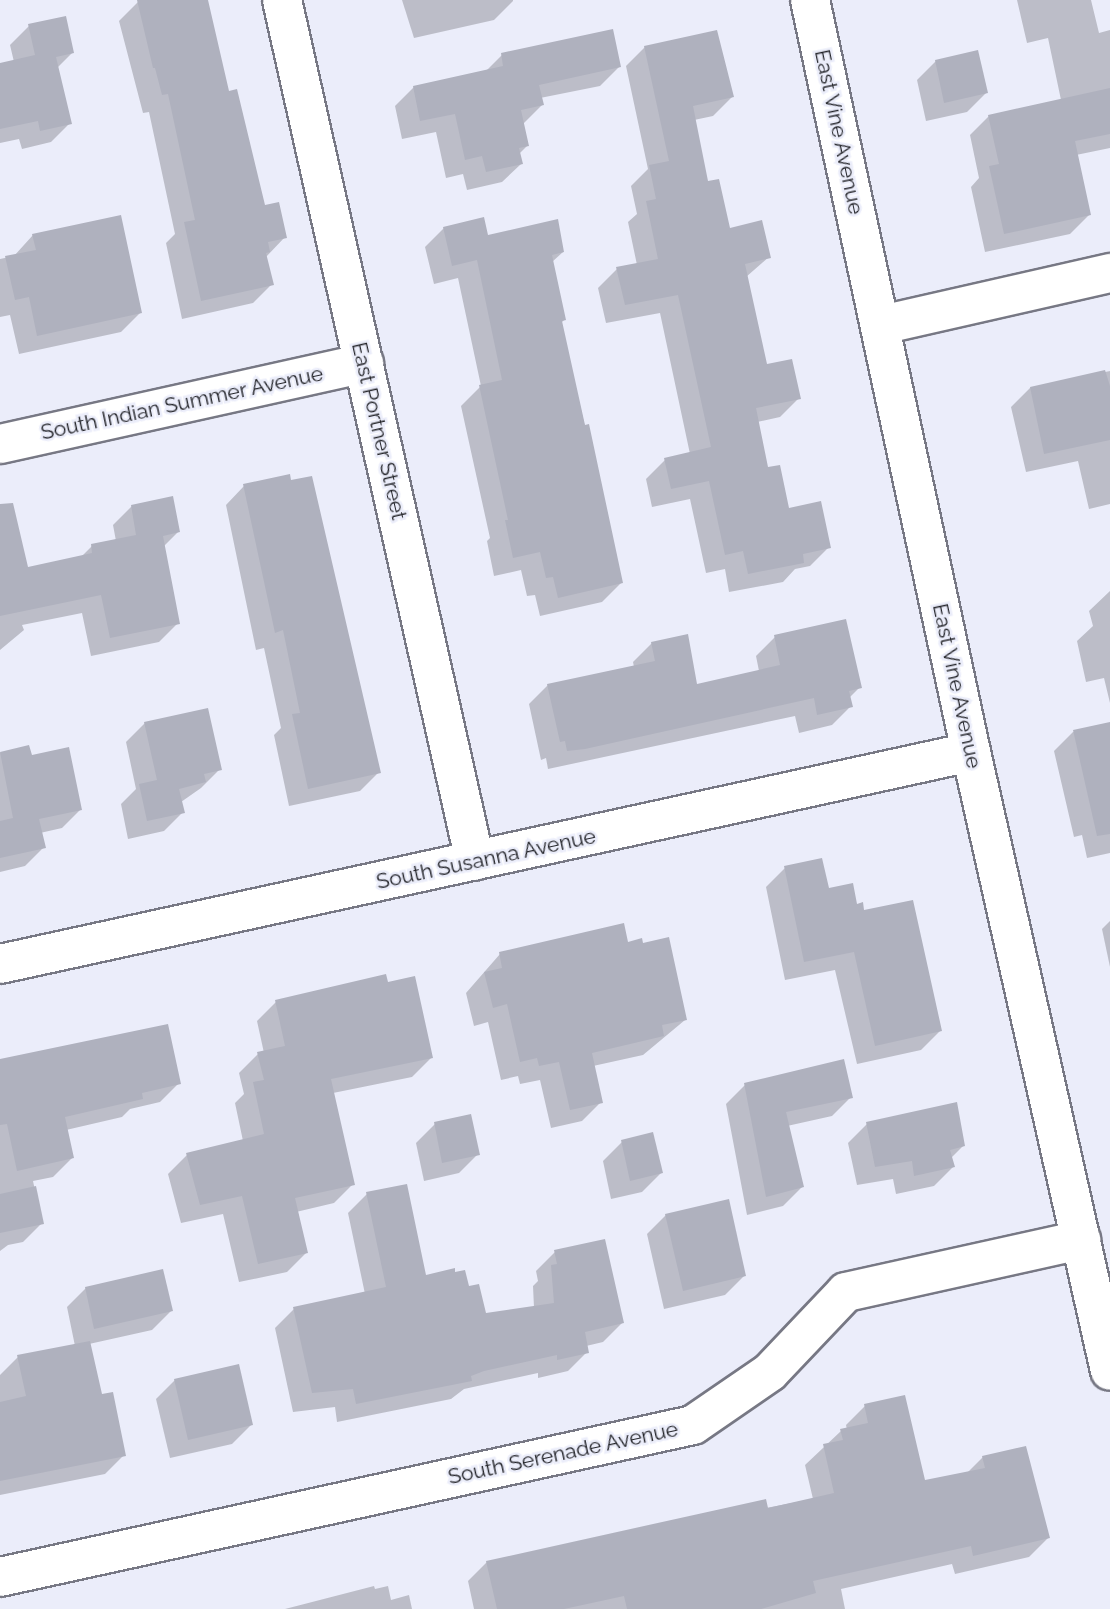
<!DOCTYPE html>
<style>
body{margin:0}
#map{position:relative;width:1110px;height:1609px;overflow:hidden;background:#ebedfa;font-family:Raleway,sans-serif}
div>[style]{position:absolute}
.shadow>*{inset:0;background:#0003}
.building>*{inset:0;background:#afb1be}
.roads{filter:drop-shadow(2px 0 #777884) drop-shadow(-2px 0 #777884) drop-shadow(0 2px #777884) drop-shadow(0 -2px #777884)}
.minor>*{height:38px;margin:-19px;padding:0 19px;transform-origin:19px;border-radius:19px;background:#fff}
.tertiary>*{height:38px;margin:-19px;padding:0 19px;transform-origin:19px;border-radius:19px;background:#fff}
span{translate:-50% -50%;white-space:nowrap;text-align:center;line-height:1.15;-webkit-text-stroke:5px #ebedfa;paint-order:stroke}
.street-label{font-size:21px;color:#232429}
</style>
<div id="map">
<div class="shadow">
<div style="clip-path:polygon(147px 0,206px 0,228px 93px,264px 207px,285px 237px,266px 257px,272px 284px,253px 303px,182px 319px,166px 243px,175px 234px,149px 112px,143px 113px,119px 21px,138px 2px)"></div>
<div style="clip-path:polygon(402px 0,513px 0,513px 1px,494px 20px,414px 38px)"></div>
<div style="clip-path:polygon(1017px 0,1091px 0,1099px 33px,1110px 30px,1110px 148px,1076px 155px,1089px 215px,1070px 234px,985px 252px,971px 187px,979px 178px,970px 135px,989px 116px,1061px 100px,1048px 38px,1027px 43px)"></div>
<div style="clip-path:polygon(29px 26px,72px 53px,57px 68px,70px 123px,51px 142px,22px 149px,19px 139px,0 143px,0 65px,14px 62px,10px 45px)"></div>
<div style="clip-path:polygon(645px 47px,732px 97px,713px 116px,694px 120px,707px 184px,729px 230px,769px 257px,746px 277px,766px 366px,799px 398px,780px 417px,757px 422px,767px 470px,787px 510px,829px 547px,810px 566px,795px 569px,783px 582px,729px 592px,725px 569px,706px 573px,690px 499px,652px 507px,646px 479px,665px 460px,690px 454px,660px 313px,606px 323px,598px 288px,617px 269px,637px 265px,628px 222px,637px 214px,631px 186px,648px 169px,626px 66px)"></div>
<div style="clip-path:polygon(502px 55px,619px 67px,600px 86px,540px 98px,542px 105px,523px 124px,527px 146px,519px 154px,521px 164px,502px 182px,467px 190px,463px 174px,446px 178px,436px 132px,402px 139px,395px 106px,414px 87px,485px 72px)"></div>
<div style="clip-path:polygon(936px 61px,986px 93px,967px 112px,926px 121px,917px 80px)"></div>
<div style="clip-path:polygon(444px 228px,563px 252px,552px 262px,565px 319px,561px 323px,621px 583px,602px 602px,540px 616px,535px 595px,527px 596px,521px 570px,494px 576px,487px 541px,490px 538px,461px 406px,481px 386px,458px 278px,434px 284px,425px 247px)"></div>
<div style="clip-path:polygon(33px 235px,140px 313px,121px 332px,19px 354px,10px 315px,0 317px,0 259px,14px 256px)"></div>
<div style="clip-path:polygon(1110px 371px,1110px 504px,1089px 509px,1078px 461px,1026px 472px,1011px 407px,1030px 388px)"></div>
<div style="clip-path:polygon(244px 486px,379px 772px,360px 791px,289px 806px,274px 735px,281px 728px,264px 648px,256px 650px,226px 505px)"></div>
<div style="clip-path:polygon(132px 506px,178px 532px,163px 547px,178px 623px,159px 642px,91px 656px,82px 613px,22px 625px,24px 630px,0 650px,0 535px,27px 570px,81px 557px,92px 546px,116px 541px,113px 525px)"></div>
<div style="clip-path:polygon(1110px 591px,1110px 703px,1104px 678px,1086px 682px,1077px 641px,1093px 626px,1089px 611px)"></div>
<div style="clip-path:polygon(775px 637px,860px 687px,849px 698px,851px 706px,832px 725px,799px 733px,795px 716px,548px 769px,546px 758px,541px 760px,529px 704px,548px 685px,634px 667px,633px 662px,652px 643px,696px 686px,759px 671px,756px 656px)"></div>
<div style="clip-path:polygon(145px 723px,220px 769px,201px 788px,181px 802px,183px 812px,164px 831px,128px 839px,121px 804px,136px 789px,126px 742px)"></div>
<div style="clip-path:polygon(1110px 724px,1110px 853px,1087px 858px,1082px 835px,1074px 837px,1054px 751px,1073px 732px)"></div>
<div style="clip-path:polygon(28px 747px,30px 757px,81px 809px,62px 828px,40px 833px,44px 847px,25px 866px,0 872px,0 753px)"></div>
<div style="clip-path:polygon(785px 868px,863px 913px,940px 1031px,921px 1050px,857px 1064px,835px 970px,785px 980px,766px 887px)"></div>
<div style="clip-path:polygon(1110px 921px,1110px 967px,1102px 929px)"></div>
<div style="clip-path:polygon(627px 944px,685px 1020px,643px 1055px,593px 1066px,601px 1102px,582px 1121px,551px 1128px,540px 1080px,520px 1084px,518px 1076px,501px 1080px,488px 1022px,474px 1026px,466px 993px,500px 954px)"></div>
<div style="clip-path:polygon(276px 1002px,431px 1058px,412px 1077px,333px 1093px,353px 1184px,334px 1203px,296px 1212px,306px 1253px,287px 1272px,239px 1282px,223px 1214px,181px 1223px,168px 1174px,187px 1155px,243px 1141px,235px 1103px,244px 1094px,239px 1073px,258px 1054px,264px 1053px,257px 1021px)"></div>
<div style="clip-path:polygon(0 1065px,179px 1083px,160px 1102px,130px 1109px,122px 1117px,66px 1130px,72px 1158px,53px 1177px,33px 1181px,42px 1223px,23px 1242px,8px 1245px,0 1251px)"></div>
<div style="clip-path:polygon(745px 1085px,851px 1097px,832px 1116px,787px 1126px,802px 1187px,783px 1206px,747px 1215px,726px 1104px)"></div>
<div style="clip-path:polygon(435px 1124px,478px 1154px,459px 1173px,424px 1181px,416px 1143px)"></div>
<div style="clip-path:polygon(867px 1124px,963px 1146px,951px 1158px,953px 1167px,934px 1186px,896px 1194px,893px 1179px,857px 1185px,848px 1143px)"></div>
<div style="clip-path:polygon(622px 1142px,661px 1173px,642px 1192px,611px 1199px,603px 1161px)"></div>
<div style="clip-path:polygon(367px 1194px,425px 1277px,467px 1288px,485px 1315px,534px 1308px,533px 1286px,538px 1281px,536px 1271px,555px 1252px,622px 1323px,603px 1342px,586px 1346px,587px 1352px,568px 1371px,538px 1378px,538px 1373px,464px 1389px,451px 1399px,337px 1422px,335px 1407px,293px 1412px,275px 1328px,294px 1309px,365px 1294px,348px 1213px)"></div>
<div style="clip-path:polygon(666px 1215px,744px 1276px,725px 1295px,664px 1309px,647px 1234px)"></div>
<div style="clip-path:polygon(86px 1288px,171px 1311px,152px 1330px,89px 1344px,101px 1396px,124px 1455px,105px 1474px,0 1495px,0 1375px,18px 1357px,75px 1346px,67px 1307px)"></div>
<div style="clip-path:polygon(175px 1380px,251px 1425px,232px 1444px,170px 1458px,156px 1399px)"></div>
<div style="clip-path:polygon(865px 1406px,924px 1482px,967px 1473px,983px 1457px,1048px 1538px,1029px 1557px,955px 1574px,952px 1564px,841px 1589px,845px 1609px,474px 1609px,468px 1581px,487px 1562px,813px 1499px,805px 1465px,841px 1431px,847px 1430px,846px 1425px)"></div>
<div style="clip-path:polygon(374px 1586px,375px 1589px,388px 1586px,391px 1600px,409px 1595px,412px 1609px,285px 1609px)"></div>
</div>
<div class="building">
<div style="clip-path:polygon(137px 0,208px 0,229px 91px,237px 89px,265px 205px,279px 202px,287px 238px,268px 242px,270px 252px,266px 253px,274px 285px,201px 301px,184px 222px,195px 220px,168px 94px,162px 95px,155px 68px,153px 68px)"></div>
<div style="clip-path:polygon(66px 16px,74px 53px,56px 57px,72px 124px,40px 131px,38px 121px,0 129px,0 63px,35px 55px,28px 24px)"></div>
<div style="clip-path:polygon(613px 29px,621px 67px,539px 85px,544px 105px,521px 110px,529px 146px,519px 148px,523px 164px,486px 172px,482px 156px,465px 160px,455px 114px,420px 121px,413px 86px,503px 66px,501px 53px)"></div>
<div style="clip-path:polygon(717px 30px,734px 97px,693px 106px,708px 181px,719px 179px,730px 228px,762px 220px,771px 258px,745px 264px,767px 364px,792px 359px,801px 399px,756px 408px,768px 467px,780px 465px,789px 508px,821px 501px,831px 548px,803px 554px,804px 563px,748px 574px,743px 551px,725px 555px,709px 481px,671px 489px,664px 458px,711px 447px,678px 295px,625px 305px,616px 267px,658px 259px,646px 201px,656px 199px,649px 165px,669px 161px,644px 46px)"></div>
<div style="clip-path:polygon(978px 50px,988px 93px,944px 103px,935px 60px)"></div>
<div style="clip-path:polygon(1110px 88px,1110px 134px,1075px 141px,1091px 215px,1004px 234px,989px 166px,999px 164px,988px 115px)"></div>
<div style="clip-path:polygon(121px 215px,142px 313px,37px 336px,29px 297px,15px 300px,5px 256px,36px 250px,32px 234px)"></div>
<div style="clip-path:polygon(484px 217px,488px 235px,558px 219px,564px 252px,552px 255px,566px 320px,562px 321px,585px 425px,589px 424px,623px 583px,558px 598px,553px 577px,546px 578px,540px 552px,513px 558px,505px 520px,508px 520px,479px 385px,502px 380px,477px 260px,452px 266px,443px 227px)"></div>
<div style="clip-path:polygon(1105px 370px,1110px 386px,1110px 440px,1044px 454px,1030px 387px)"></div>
<div style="clip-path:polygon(290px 474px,291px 480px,312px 476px,381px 773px,308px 789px,292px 714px,300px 713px,283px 630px,275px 633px,243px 484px)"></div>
<div style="clip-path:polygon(173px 496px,180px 532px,163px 536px,180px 624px,110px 638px,101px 595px,0 616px,0 504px,13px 503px,28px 567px,92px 553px,91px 544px,136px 535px,131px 505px)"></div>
<div style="clip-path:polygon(846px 619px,862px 688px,849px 691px,853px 707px,817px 715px,814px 698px,585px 749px,567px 751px,565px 741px,560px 742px,547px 684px,655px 661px,651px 642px,688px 634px,697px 684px,780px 665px,774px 635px)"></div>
<div style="clip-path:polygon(208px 708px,222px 770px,204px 774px,206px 782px,179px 789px,185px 813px,147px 821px,139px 784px,157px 780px,144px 722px)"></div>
<div style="clip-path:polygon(1110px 722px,1110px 834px,1097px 836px,1073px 730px)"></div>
<div style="clip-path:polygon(29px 745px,32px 755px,69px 747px,82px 810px,39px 819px,46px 848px,0 858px,0 821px,13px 818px,0 752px)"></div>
<div style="clip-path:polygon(822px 858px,829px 888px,853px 883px,857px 904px,863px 902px,864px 910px,913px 900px,942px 1031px,875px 1046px,854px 952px,804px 962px,784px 866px)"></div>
<div style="clip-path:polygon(624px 923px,628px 942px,642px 938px,643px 943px,669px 937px,687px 1020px,662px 1025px,664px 1036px,592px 1053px,603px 1103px,570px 1110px,559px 1062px,539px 1066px,537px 1058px,520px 1062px,507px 1004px,493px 1008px,484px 972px,502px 968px,499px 952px)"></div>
<div style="clip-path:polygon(386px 974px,388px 982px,415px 976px,433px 1058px,331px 1079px,355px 1185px,295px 1198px,308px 1253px,258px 1264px,242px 1196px,200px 1205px,186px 1153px,264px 1134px,253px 1082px,264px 1080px,257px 1052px,285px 1046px,275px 1000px)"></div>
<div style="clip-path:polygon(168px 1024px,181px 1084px,142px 1093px,143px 1099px,65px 1117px,74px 1158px,17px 1171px,7px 1124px,0 1125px,0 1059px)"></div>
<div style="clip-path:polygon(844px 1059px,853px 1098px,786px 1112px,804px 1187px,766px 1197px,744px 1083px)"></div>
<div style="clip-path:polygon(957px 1102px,965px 1146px,950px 1150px,955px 1167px,914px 1176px,912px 1161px,875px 1167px,866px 1122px)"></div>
<div style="clip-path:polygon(471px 1114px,480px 1155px,442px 1163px,434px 1122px)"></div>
<div style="clip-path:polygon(653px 1132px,663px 1173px,630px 1181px,621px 1140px)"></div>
<div style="clip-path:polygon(407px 1184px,426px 1275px,455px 1268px,455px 1272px,465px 1270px,469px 1286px,479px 1284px,486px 1313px,554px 1303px,551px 1265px,557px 1264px,554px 1250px,605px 1239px,624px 1323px,585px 1332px,589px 1353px,557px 1360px,557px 1355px,484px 1371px,471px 1376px,472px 1381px,356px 1404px,353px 1389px,312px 1393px,293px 1307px,386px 1287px,366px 1192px)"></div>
<div style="clip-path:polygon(36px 1186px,44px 1224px,0 1233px,0 1194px)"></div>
<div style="clip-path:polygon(729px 1199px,746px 1276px,683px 1291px,665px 1214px)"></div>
<div style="clip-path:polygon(163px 1269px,173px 1311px,94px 1329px,85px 1287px)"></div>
<div style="clip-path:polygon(90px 1341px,102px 1394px,113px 1392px,126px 1456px,0 1481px,0 1402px,26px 1396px,17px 1355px)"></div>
<div style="clip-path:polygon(239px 1364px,253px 1425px,188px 1440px,174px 1379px)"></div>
<div style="clip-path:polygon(905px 1395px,925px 1480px,985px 1468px,982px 1456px,1026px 1446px,1050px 1538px,973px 1556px,971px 1546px,813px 1581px,816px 1593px,761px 1609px,627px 1609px,624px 1596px,564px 1609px,497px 1609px,486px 1561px,766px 1499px,768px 1508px,834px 1493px,823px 1444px,843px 1440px,840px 1429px,868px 1423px,864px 1404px)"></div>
</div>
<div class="roads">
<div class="minor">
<div style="left:282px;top:0;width:882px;rotate:77.37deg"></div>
<div style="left:881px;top:325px;width:235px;rotate:-12.8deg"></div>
<div style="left:0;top:444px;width:373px;rotate:-12.5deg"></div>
<div style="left:0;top:964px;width:994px;rotate:-12.32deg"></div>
<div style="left:0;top:1577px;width:709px;rotate:-12.37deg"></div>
<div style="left:693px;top:1425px;width:93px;rotate:-34.5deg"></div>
<div style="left:770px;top:1372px;width:110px;rotate:-46.5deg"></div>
<div style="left:846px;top:1292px;width:241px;rotate:-12.5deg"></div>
</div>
<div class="tertiary">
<div style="left:810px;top:0;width:769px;rotate:77.92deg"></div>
<div style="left:971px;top:752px;width:634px;rotate:77.34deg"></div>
</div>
</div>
<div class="street-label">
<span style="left:839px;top:132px;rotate:78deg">East Vine Avenue</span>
<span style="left:182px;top:403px;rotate:-12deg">South Indian Summer Avenue</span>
<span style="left:379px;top:431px;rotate:77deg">East Portner Street</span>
<span style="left:957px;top:686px;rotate:78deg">East Vine Avenue</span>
<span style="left:486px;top:859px;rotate:-12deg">South Susanna Avenue</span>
<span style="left:563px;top:1453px;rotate:-12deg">South Serenade Avenue</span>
</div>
</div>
